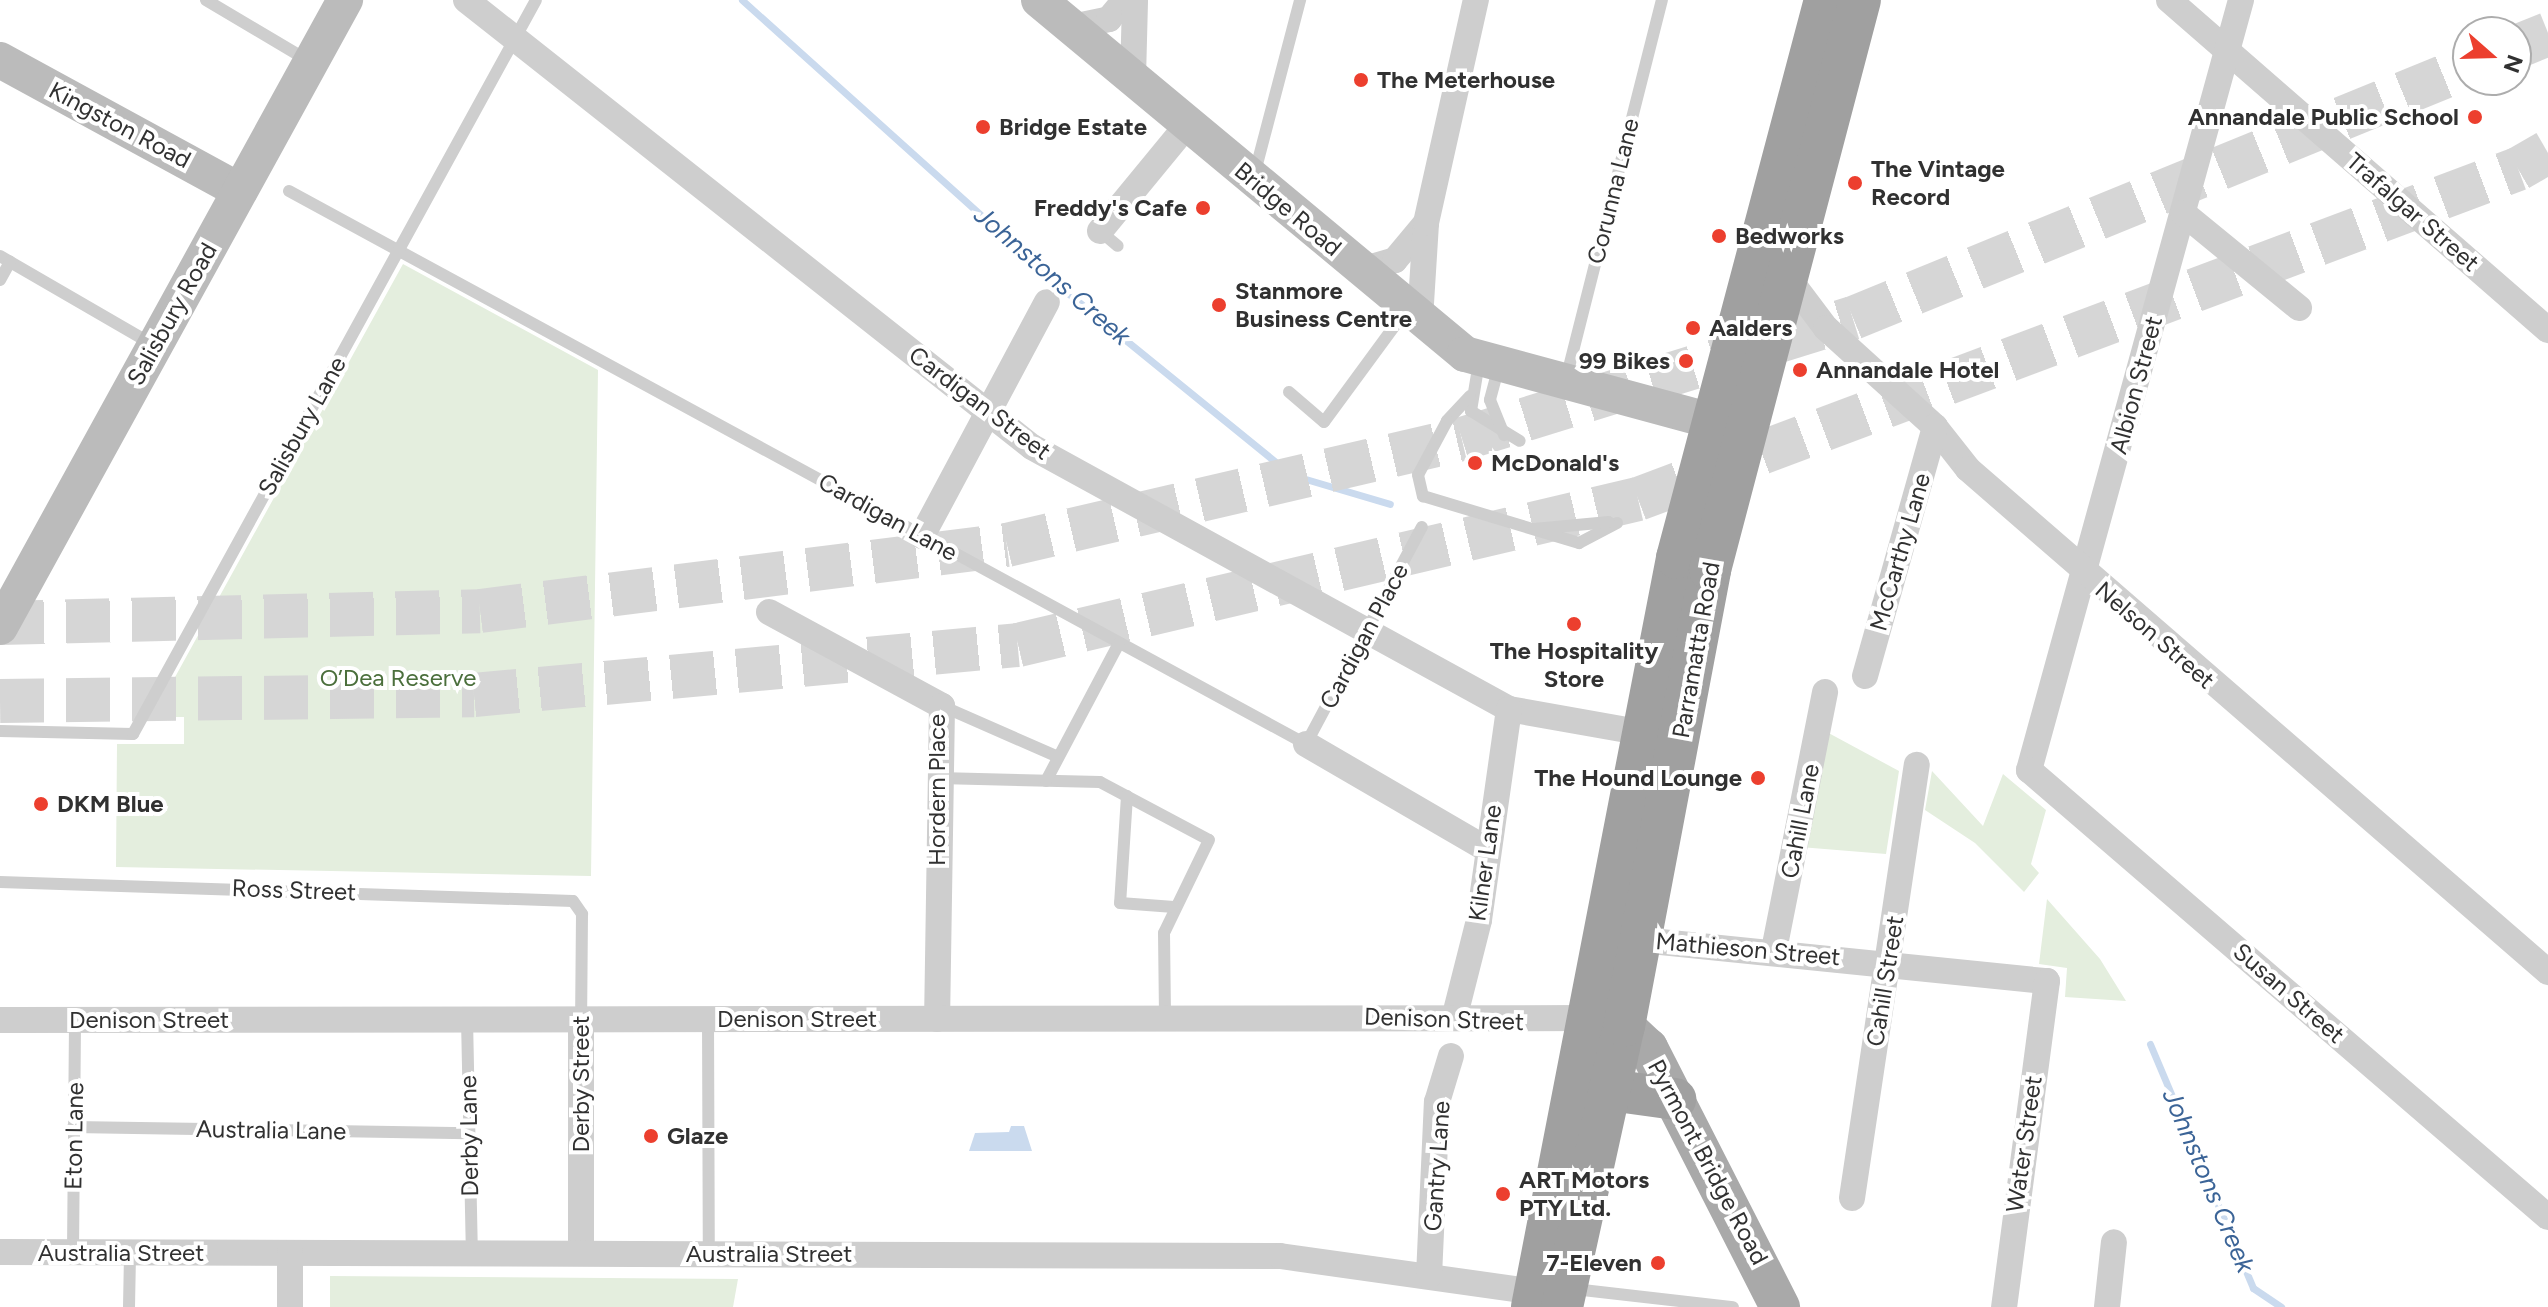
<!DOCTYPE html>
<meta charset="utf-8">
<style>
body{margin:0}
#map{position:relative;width:2548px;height:1307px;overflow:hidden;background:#fff;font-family:Figtree,sans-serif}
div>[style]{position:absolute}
.green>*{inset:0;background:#e4eede}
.water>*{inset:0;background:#cadaee}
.stream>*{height:7px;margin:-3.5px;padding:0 3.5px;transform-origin:3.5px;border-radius:3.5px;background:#cadaee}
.motorway-tunnel>*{height:44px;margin-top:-22px;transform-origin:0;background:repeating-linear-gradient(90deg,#d6d6d6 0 44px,transparent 0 66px)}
.service>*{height:12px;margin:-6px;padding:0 6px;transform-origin:6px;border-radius:6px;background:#cecece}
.minor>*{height:26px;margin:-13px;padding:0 13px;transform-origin:13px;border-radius:13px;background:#cecece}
.secondary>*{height:36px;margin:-18px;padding:0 18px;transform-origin:18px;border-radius:18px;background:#bbb}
.primary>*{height:40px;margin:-20px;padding:0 20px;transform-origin:20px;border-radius:20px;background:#a9a9a9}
.trunk>*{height:42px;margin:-21px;padding:0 21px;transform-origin:21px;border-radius:21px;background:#a0a0a0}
.dots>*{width:22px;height:22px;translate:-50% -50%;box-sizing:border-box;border:4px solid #fff;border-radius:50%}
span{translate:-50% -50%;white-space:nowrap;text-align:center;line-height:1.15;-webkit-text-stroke:8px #fff;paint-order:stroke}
.poi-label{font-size:24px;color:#313131;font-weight:700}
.left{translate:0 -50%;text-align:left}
.right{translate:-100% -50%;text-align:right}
.street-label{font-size:24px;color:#313131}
.park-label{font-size:24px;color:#4b6f3c}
.water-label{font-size:26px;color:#3b6497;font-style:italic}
.north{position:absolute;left:2452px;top:16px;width:80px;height:80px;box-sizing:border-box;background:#fff;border:2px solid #adadad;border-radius:50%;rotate:110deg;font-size:22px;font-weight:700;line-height:32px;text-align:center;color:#313131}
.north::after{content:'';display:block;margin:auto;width:28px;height:36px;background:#ec3f2e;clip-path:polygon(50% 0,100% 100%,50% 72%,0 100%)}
</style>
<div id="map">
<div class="green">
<div style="clip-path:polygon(403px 264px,598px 370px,591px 876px,116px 867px,117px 744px,184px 744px,184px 717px,153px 717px)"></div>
<div style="clip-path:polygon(1823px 730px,1899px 771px,1886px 854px,1800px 847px)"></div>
<div style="clip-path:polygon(1932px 771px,1983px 826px,2003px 774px,2046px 810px,2031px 864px,2039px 873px,2024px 892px,1975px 843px,1925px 810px)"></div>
<div style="clip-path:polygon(2047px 899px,2100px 959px,2126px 1001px,2065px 997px,2067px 968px,2039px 964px)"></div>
<div style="clip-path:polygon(330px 1276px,738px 1279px,733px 1307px,330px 1307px)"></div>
</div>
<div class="water">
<div style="clip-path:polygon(1011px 1126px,1024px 1126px,1032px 1151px,969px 1151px,975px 1133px,1009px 1132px)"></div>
</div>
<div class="stream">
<div style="left:742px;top:0;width:433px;rotate:42deg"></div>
<div style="left:1064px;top:290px;width:294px;rotate:39.1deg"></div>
<div style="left:1292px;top:475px;width:102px;rotate:16.5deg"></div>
<div style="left:2150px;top:1044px;width:265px;rotate:67.1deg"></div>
<div style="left:2253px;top:1288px;width:34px;rotate:34deg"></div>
</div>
<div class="motorway-tunnel">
<div style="left:2516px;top:47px;width:35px;rotate:-22deg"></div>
<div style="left:0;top:623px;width:480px;rotate:-1.4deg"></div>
<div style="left:480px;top:611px;width:531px;rotate:-7.14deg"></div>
<div style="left:1007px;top:545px;width:467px;rotate:-13.1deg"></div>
<div style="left:1462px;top:439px;width:409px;rotate:-17.2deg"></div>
<div style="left:1853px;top:318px;width:664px;rotate:-22.2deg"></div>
<div style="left:0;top:701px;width:474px;rotate:-0.7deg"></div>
<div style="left:474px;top:695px;width:546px;rotate:-5.25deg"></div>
<div style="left:1018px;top:645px;width:637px;rotate:-13.25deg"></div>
<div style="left:1638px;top:499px;width:940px;rotate:-20.56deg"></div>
<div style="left:2518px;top:169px;width:34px;rotate:-30deg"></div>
</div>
<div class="service">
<div style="left:206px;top:0;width:117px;rotate:30.7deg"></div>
<div style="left:1255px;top:172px;width:178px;rotate:-75.3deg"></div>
<div style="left:289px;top:191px;width:1158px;rotate:28.54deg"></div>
<div style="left:1306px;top:744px;width:246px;rotate:-61.9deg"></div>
<div style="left:1100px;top:231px;width:23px;rotate:40deg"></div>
<div style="left:0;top:256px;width:176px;rotate:30.1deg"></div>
<div style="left:0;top:280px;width:21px;rotate:-61deg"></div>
<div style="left:1479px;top:362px;width:50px;rotate:99.3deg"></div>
<div style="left:1471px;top:411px;width:57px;rotate:31.5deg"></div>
<div style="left:1499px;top:366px;width:35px;rotate:105deg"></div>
<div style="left:1490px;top:400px;width:38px;rotate:68deg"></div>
<div style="left:1566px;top:379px;width:391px;rotate:-75.8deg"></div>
<div style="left:1289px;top:392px;width:46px;rotate:40.6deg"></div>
<div style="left:1324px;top:422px;width:140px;rotate:-53.7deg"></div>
<div style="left:1470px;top:396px;width:34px;rotate:133deg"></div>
<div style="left:1447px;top:421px;width:61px;rotate:118.2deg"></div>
<div style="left:1418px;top:475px;width:22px;rotate:77deg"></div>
<div style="left:1423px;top:496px;width:163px;rotate:16.8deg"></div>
<div style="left:1579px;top:543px;width:43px;rotate:-27.8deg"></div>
<div style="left:1534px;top:529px;width:75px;rotate:-5.3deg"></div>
<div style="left:942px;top:706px;width:127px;rotate:23.7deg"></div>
<div style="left:0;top:731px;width:133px;rotate:1.3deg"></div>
<div style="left:133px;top:734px;width:837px;rotate:-61.23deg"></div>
<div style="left:939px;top:778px;width:161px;rotate:1.4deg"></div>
<div style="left:1100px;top:782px;width:123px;rotate:28deg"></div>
<div style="left:1209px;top:840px;width:103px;rotate:115.8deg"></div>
<div style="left:1164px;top:933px;width:84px;rotate:89.3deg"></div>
<div style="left:1046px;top:781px;width:156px;rotate:-62.1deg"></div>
<div style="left:1127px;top:796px;width:107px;rotate:93.7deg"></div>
<div style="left:1120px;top:903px;width:54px;rotate:4.2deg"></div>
<div style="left:0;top:882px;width:573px;rotate:1.9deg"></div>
<div style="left:573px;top:901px;width:16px;rotate:55deg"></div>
<div style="left:582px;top:914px;width:107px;rotate:90.5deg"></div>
<div style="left:467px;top:1019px;width:234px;rotate:88.8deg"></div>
<div style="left:708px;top:1019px;width:235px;rotate:89.8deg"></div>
<div style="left:73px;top:1127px;width:396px;rotate:0.9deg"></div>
<div style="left:73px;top:1252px;width:232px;rotate:-89.5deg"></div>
<div style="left:1574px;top:1289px;width:160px;rotate:6.5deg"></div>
<div style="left:129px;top:1307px;width:54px;rotate:-88.9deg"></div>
</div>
<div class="minor">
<div style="left:466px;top:0;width:721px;rotate:38.3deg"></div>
<div style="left:1032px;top:447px;width:544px;rotate:28.78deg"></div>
<div style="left:1509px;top:709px;width:137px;rotate:10.1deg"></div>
<div style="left:2169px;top:0;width:503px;rotate:41.05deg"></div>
<div style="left:2241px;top:0;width:799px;rotate:105.39deg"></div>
<div style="left:2029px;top:770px;width:685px;rotate:40.74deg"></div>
<div style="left:1072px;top:27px;width:38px;rotate:-12deg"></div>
<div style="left:1109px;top:19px;width:25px;rotate:-50deg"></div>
<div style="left:1133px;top:78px;width:78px;rotate:-88.5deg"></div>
<div style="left:2183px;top:213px;width:150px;rotate:39.3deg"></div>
<div style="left:1100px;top:231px;width:137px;rotate:-50.6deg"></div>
<div style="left:1361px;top:270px;width:35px;rotate:-16deg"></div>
<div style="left:1395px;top:260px;width:48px;rotate:-50deg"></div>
<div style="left:1786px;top:275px;width:66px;rotate:53deg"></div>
<div style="left:1826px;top:328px;width:147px;rotate:42.2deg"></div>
<div style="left:1935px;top:427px;width:53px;rotate:51.8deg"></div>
<div style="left:1968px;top:469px;width:768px;rotate:40.93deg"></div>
<div style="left:1420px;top:319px;width:96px;rotate:-86.4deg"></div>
<div style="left:1426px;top:223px;width:229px;rotate:-77.4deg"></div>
<div style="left:922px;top:536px;width:265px;rotate:-61.9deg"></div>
<div style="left:769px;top:612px;width:197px;rotate:28.5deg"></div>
<div style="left:942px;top:706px;width:313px;rotate:90.9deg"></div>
<div style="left:1865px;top:676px;width:259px;rotate:-74.3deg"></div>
<div style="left:1306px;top:744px;width:207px;rotate:30.2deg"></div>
<div style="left:1641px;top:940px;width:408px;rotate:5.8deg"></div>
<div style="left:2047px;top:981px;width:329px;rotate:97.5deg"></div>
<div style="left:1774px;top:950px;width:263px;rotate:-78.8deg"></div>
<div style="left:1455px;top:1015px;width:98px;rotate:-75.8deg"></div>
<div style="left:1479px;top:920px;width:213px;rotate:-81.9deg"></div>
<div style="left:0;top:1020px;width:1591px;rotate:-0.07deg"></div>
<div style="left:581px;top:1021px;width:232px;rotate:90deg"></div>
<div style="left:1852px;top:1198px;width:438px;rotate:-81.5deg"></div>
<div style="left:0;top:1252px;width:1280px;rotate:0.18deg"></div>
<div style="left:1280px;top:1256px;width:258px;rotate:8deg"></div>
<div style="left:1429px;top:1276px;width:174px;rotate:-87.4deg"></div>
<div style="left:1437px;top:1102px;width:48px;rotate:-73.1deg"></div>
<div style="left:290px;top:1307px;width:54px;rotate:-90deg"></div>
<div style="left:2107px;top:1307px;width:65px;rotate:-83.9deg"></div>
</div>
<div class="secondary">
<div style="left:1039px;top:0;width:554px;rotate:39.73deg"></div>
<div style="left:1465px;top:354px;width:283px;rotate:15.2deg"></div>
<div style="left:0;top:60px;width:273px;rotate:28.6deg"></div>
<div style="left:0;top:627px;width:716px;rotate:-61.18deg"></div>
</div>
<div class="primary">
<div style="left:1624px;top:1026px;width:33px;rotate:43deg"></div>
<div style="left:1648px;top:1048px;width:291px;rotate:63deg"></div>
</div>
<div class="trunk">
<div style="left:1610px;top:1090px;width:66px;rotate:7.9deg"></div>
<div style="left:1532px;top:1307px;width:763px;rotate:-79.04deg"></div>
<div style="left:1677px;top:558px;width:577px;rotate:-75.15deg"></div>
<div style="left:1562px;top:1307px;width:288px;rotate:-77.6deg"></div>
<div style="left:1624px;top:1026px;width:464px;rotate:-79.3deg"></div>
<div style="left:1710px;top:570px;width:589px;rotate:-75.26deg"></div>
</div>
<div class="dots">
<div style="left:1361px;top:80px;background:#ec3f2e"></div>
<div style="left:2475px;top:117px;background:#ec3f2e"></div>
<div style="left:983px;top:127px;background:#ec3f2e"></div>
<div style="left:1855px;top:183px;background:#ec3f2e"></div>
<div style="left:1203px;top:208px;background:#ec3f2e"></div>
<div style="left:1719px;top:236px;background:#ec3f2e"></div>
<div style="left:1219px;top:305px;background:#ec3f2e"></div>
<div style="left:1693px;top:328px;background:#ec3f2e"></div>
<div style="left:1686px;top:361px;background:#ec3f2e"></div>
<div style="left:1800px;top:370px;background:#ec3f2e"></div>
<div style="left:1475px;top:463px;background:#ec3f2e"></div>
<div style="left:1574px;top:624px;background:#ec3f2e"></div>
<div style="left:1758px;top:778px;background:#ec3f2e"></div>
<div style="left:41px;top:804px;background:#ec3f2e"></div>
<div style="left:651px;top:1136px;background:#ec3f2e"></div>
<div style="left:1503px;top:1194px;background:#ec3f2e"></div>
<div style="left:1658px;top:1263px;background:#ec3f2e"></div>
</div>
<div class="poi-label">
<span class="left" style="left:1377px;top:80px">The Meterhouse</span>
<span class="right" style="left:2459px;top:117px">Annandale Public School</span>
<span class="left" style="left:999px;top:127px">Bridge Estate</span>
<span class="left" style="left:1871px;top:183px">The Vintage<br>Record</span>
<span class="right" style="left:1187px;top:208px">Freddy's Cafe</span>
<span class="left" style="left:1735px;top:236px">Bedworks</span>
<span class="left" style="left:1235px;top:305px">Stanmore<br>Business Centre</span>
<span class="left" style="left:1709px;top:328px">Aalders</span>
<span class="right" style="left:1670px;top:361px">99 Bikes</span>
<span class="left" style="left:1816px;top:370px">Annandale Hotel</span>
<span class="left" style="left:1491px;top:463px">McDonald's</span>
<span style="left:1574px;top:665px">The Hospitality<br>Store</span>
<span class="right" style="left:1742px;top:778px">The Hound Lounge</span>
<span class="left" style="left:57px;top:804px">DKM Blue</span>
<span class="left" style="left:667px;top:1136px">Glaze</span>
<span class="left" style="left:1519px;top:1194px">ART Motors<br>PTY Ltd.</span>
<span class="right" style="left:1642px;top:1263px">7-Eleven</span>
</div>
<div class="street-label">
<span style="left:120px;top:125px;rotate:28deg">Kingston Road</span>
<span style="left:1613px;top:191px;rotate:-76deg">Corunna Lane</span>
<span style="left:1288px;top:209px;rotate:40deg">Bridge Road</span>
<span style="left:2413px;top:212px;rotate:41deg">Trafalgar Street</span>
<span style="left:172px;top:314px;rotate:-61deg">Salisbury Road</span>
<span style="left:2136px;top:385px;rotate:-75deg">Albion Street</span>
<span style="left:980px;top:403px;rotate:37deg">Cardigan Street</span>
<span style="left:302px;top:426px;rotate:-61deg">Salisbury Lane</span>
<span style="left:888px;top:517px;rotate:29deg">Cardigan Lane</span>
<span style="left:1900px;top:552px;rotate:-74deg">McCarthy Lane</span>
<span style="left:2155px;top:635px;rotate:41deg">Nelson Street</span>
<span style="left:1364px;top:636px;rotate:-62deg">Cardigan Place</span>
<span style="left:1696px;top:650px;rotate:-80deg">Parramatta Road</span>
<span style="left:937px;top:790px;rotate:-90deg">Hordern Place</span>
<span style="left:1800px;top:821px;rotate:-79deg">Cahill Lane</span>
<span style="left:1485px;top:863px;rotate:-82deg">Kilner Lane</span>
<span style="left:294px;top:890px;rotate:2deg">Ross Street</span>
<span style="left:1748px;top:949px;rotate:5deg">Mathieson Street</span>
<span style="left:1885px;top:981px;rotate:-81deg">Cahill Street</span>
<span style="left:2289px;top:993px;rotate:41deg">Susan Street</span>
<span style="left:797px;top:1019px">Denison Street</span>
<span style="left:1444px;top:1019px;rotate:2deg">Denison Street</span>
<span style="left:149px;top:1020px">Denison Street</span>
<span style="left:581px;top:1084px;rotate:-90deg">Derby Street</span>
<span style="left:271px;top:1130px;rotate:1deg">Australia Lane</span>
<span style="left:74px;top:1136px;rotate:-89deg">Eton Lane</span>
<span style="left:469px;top:1136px;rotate:-91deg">Derby Lane</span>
<span style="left:2024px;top:1144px;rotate:-82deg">Water Street</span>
<span style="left:1708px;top:1162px;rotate:62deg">Pyrmont Bridge Road</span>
<span style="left:1437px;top:1166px;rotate:-86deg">Gantry Lane</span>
<span style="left:121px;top:1253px">Australia Street</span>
<span style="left:769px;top:1254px">Australia Street</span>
</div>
<div class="park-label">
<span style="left:398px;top:678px">O’Dea Reserve</span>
</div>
<div class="water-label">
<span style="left:1052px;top:276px;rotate:41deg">Johnstons Creek</span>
<span style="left:2208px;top:1181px;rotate:67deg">Johnstons Creek</span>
</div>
<div class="north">N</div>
</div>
